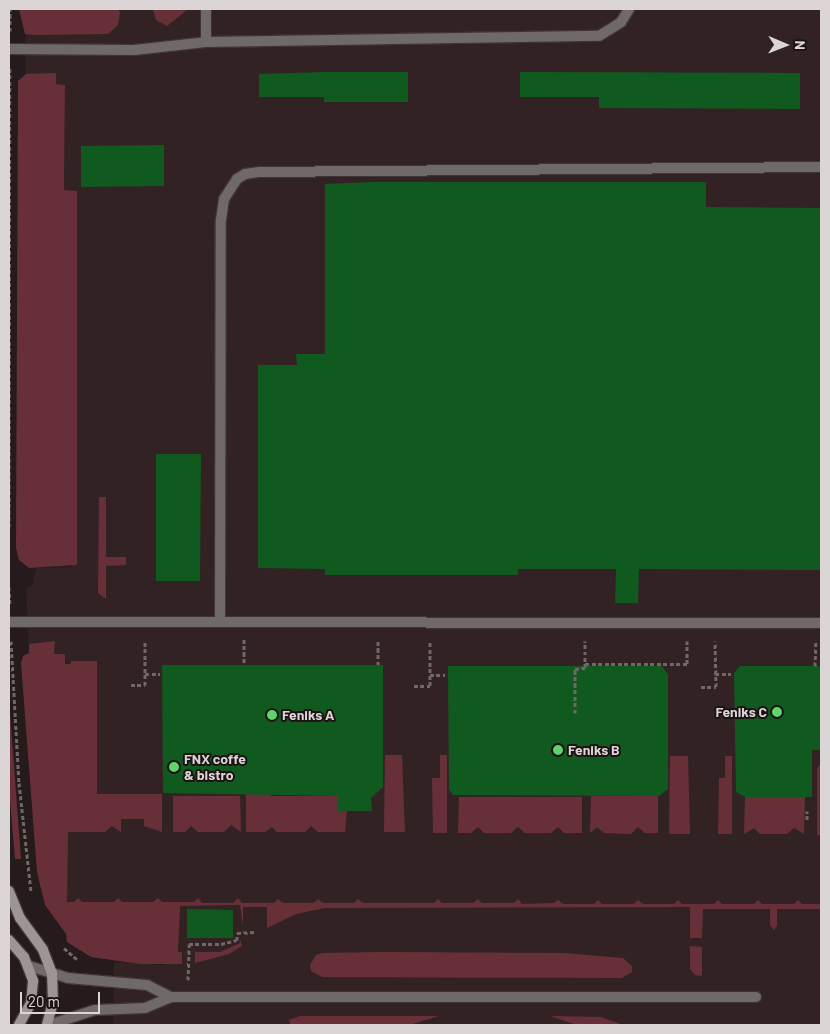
<!DOCTYPE html>
<style>
body{margin:0}
#map{position:relative;width:830px;height:1034px;overflow:hidden;background:#251b1c;font-family:Barlow,sans-serif}
div>[style]{position:absolute}
.built>*{inset:0;background:#332224}
.green>*{inset:0;background:#673039}
.building>*{inset:0;background:#105a1f}
.path>*{height:3px;margin-top:-1.5px;transform-origin:0;background:repeating-linear-gradient(90deg,#706767 0 4px,transparent 0 6.5px)}
.roads{filter:drop-shadow(1px 0 #3f3536) drop-shadow(-1px 0 #3f3536) drop-shadow(0 1px #3f3536) drop-shadow(0 -1px #3f3536)}
.service>*{height:10px;margin:-5px;padding:0 5px;transform-origin:5px;border-radius:5px;background:#6f696a}
.minor>*{height:10px;margin:-5px;padding:0 5px;transform-origin:5px;border-radius:5px;background:#6f696a}
.secondary>*{height:10px;margin:-5px;padding:0 5px;transform-origin:5px;border-radius:5px;background:#9d9495}
.dots>*{width:14px;height:14px;translate:-50% -50%;box-sizing:border-box;border:2px solid #1c1213;border-radius:50%}
span{translate:-50% -50%;white-space:nowrap;text-align:center;line-height:1.15;-webkit-text-stroke:4px #1c1213;paint-order:stroke}
.poi-label{font-size:14px;color:#dcd5d5;font-weight:700}
.right{translate:-100% -50%;text-align:right}
.left{translate:0 -50%;text-align:left}
.frame{position:absolute;inset:0;border:10px solid #dcd5d5;pointer-events:none}
.north{position:absolute;left:760px;top:20px;width:50px;height:50px;-webkit-text-stroke:4px #1c1213;paint-order:stroke;rotate:91deg;font-size:14px;font-weight:700;line-height:20px;text-align:center;color:#dcd5d5}
.north::after{content:'';display:block;margin:auto;width:18px;height:22px;background:#dcd5d5;clip-path:polygon(50% 0,100% 100%,50% 72%,0 100%)}
.scale{position:absolute;left:20px;top:992px;width:80px;height:22px;box-sizing:border-box;border:2px solid #dcd5d5;border-top:0;padding-left:6px;font-size:15px;line-height:18px;white-space:nowrap;color:#dcd5d5;-webkit-text-stroke:4px #1c1213;paint-order:stroke}
</style>
<div id="map">
<div class="built">
<div style="clip-path:polygon(118px 9px,821px 9px,821px 1025px,113px 1025px,114px 962px,163px 965px,182px 952px,178px 952px,179px 903px,67px 902px,65px 654px,54px 654px,55px 641px,29px 644px,26px 589px,33px 584px,36px 568px,72px 567px,76px 532px,77px 191px,64px 191px,65px 85px,56px 84px,56px 74px,26px 74px,25px 34px,108px 34px,119px 22px)"></div>
</div>
<div class="green">
<div style="clip-path:polygon(19px 9px,118px 9px,120px 12px,118px 25px,108px 34px,36px 35px,25px 34px)"></div>
<div style="clip-path:polygon(153px 9px,188px 9px,167px 26px,156px 20px)"></div>
<div style="clip-path:polygon(56px 73px,56px 84px,65px 85px,64px 190px,77px 191px,77px 565px,29px 568px,19px 560px,16px 548px,18px 81px,26px 74px)"></div>
<div style="clip-path:polygon(99px 497px,106px 497px,106px 557px,126px 557px,126px 565px,106px 566px,106px 599px,98px 593px)"></div>
<div style="clip-path:polygon(55px 641px,54px 654px,65px 654px,65px 664px,71px 664px,71px 661px,97px 661px,97px 794px,162px 794px,162px 832px,144px 826px,144px 819px,121px 819px,121px 832px,112px 826px,105px 832px,68px 832px,67px 902px,74px 902px,78px 898px,82px 902px,114px 902px,118px 898px,122px 902px,153px 902px,158px 898px,162px 902px,194px 902px,198px 898px,202px 903px,233px 903px,238px 898px,242px 903px,274px 903px,278px 899px,283px 903px,313px 903px,318px 899px,323px 903px,354px 903px,358px 899px,363px 903px,434px 903px,438px 899px,442px 903px,473px 903px,478px 899px,482px 903px,514px 903px,518px 899px,522px 904px,554px 903px,558px 900px,563px 904px,594px 904px,598px 900px,602px 904px,634px 904px,638px 900px,643px 904px,674px 904px,678px 900px,682px 904px,714px 904px,718px 900px,722px 904px,754px 904px,758px 900px,762px 904px,794px 904px,798px 900px,802px 904px,821px 904px,821px 929px,820px 909px,777px 909px,777px 926px,774px 930px,770px 925px,770px 909px,703px 909px,702px 938px,690px 938px,690px 907px,325px 908px,296px 914px,267px 928px,267px 907px,243px 907px,243px 926px,240px 905px,180px 906px,178px 952px,182px 952px,182px 964px,140px 964px,91px 957px,67px 942px,66px 934px,45px 905px,37px 872px,21px 663px,23px 656px,29px 653px,29px 644px)"></div>
<div style="clip-path:polygon(9px 699px,21px 859px,15px 859px,9px 788px)"></div>
<div style="clip-path:polygon(385px 755px,402px 755px,405px 832px,384px 832px)"></div>
<div style="clip-path:polygon(440px 755px,447px 755px,447px 833px,433px 833px,432px 778px,440px 778px)"></div>
<div style="clip-path:polygon(670px 756px,688px 756px,690px 834px,669px 834px)"></div>
<div style="clip-path:polygon(725px 756px,732px 756px,732px 834px,718px 834px,719px 778px,725px 778px)"></div>
<div style="clip-path:polygon(821px 764px,821px 835px,817px 835px,817px 768px)"></div>
<div style="clip-path:polygon(246px 779px,271px 779px,271px 796px,338px 796px,338px 811px,347px 811px,345px 832px,318px 832px,311px 826px,305px 832px,277px 832px,272px 827px,265px 832px,246px 832px)"></div>
<div style="clip-path:polygon(173px 796px,240px 796px,241px 832px,231px 825px,224px 832px,198px 832px,191px 826px,185px 832px,173px 832px)"></div>
<div style="clip-path:polygon(591px 796px,658px 796px,658px 833px,645px 833px,638px 827px,631px 834px,604px 833px,597px 827px,590px 833px)"></div>
<div style="clip-path:polygon(459px 797px,582px 797px,582px 833px,564px 833px,558px 827px,551px 833px,525px 833px,518px 827px,511px 833px,484px 833px,478px 827px,471px 833px,458px 833px)"></div>
<div style="clip-path:polygon(745px 797px,805px 797px,804px 834px,794px 828px,787px 834px,760px 834px,754px 828px,744px 834px)"></div>
<div style="clip-path:polygon(240px 939px,242px 946px,229px 954px,195px 963px,195px 952px,220px 952px,240px 943px)"></div>
<div style="clip-path:polygon(690px 946px,702px 947px,702px 976px,695px 975px,690px 969px)"></div>
<div style="clip-path:polygon(383px 952px,564px 953px,623px 958px,632px 966px,632px 972px,622px 978px,322px 977px,311px 971px,310px 965px,316px 955px,322px 953px)"></div>
<div style="clip-path:polygon(300px 1016px,439px 1016px,409px 1025px,290px 1024px,289px 1020px)"></div>
<div style="clip-path:polygon(550px 1016px,601px 1017px,623px 1025px,577px 1025px)"></div>
</div>
<div class="building">
<div style="clip-path:polygon(324px 72px,408px 72px,408px 102px,324px 102px,324px 97px,259px 97px,259px 74px)"></div>
<div style="clip-path:polygon(520px 72px,800px 73px,800px 109px,599px 108px,599px 97px,520px 97px)"></div>
<div style="clip-path:polygon(164px 145px,164px 186px,81px 187px,81px 146px)"></div>
<div style="clip-path:polygon(373px 182px,706px 182px,706px 207px,821px 208px,821px 570px,639px 569px,638px 603px,615px 603px,616px 569px,518px 569px,518px 575px,325px 575px,325px 569px,258px 568px,258px 365px,297px 365px,296px 354px,325px 354px,325px 184px)"></div>
<div style="clip-path:polygon(156px 454px,201px 454px,200px 581px,156px 581px)"></div>
<div style="clip-path:polygon(162px 665px,383px 665px,383px 787px,371px 798px,372px 811px,338px 811px,338px 796px,163px 793px)"></div>
<div style="clip-path:polygon(448px 666px,662px 666px,668px 675px,668px 789px,659px 796px,453px 795px,449px 789px)"></div>
<div style="clip-path:polygon(740px 666px,821px 666px,821px 750px,812px 750px,812px 797px,745px 797px,736px 792px,734px 673px)"></div>
<div style="clip-path:polygon(187px 909px,233px 910px,233px 938px,187px 938px)"></div>
</div>
<div class="path">
<div style="left:10px;top:31px;width:22px;rotate:-90deg"></div>
<div style="left:9px;top:527px;width:460px;rotate:-89.9deg"></div>
<div style="left:9px;top:587px;width:18px;rotate:87deg"></div>
<div style="left:244px;top:639px;width:25px;rotate:90deg"></div>
<div style="left:11px;top:641px;width:142px;rotate:86.8deg"></div>
<div style="left:19px;top:783px;width:109px;rotate:83.7deg"></div>
<div style="left:585px;top:664px;width:102px"></div>
<div style="left:687px;top:664px;width:23px;rotate:-90deg"></div>
<div style="left:378px;top:665px;width:24px;rotate:-90deg"></div>
<div style="left:815px;top:666px;width:25px;rotate:-88deg"></div>
<div style="left:145px;top:674px;width:15px"></div>
<div style="left:715px;top:674px;width:16px"></div>
<div style="left:430px;top:675px;width:15px"></div>
<div style="left:131px;top:685px;width:14px"></div>
<div style="left:145px;top:685px;width:45px;rotate:-90deg"></div>
<div style="left:414px;top:686px;width:16px"></div>
<div style="left:430px;top:686px;width:45px;rotate:-90deg"></div>
<div style="left:701px;top:687px;width:15px"></div>
<div style="left:716px;top:687px;width:46px;rotate:-91.2deg"></div>
<div style="left:575px;top:713px;width:44px;rotate:-90deg"></div>
<div style="left:575px;top:669px;width:10px;rotate:-6deg"></div>
<div style="left:585px;top:668px;width:27px;rotate:-90deg"></div>
<div style="left:807px;top:820px;width:9px;rotate:-90deg"></div>
<div style="left:64px;top:948px;width:18px;rotate:41deg"></div>
<div style="left:188px;top:980px;width:36px;rotate:-88deg"></div>
<div style="left:189px;top:944px;width:32px"></div>
<div style="left:221px;top:944px;width:16px;rotate:-14deg"></div>
<div style="left:237px;top:940px;width:7px;rotate:-90deg"></div>
<div style="left:237px;top:933px;width:18px;rotate:-3deg"></div>
</div>
<div class="roads">
<div class="service">
<div style="left:206px;top:9px;width:33px;rotate:90deg"></div>
<div style="left:9px;top:49px;width:125px;rotate:0.5deg"></div>
<div style="left:134px;top:50px;width:72px;rotate:-6.3deg"></div>
<div style="left:206px;top:42px;width:393px;rotate:-0.9deg"></div>
<div style="left:599px;top:36px;width:26px;rotate:-32deg"></div>
<div style="left:621px;top:22px;width:15px;rotate:-58deg"></div>
</div>
<div class="minor">
<div style="left:9px;top:622px;width:812px;rotate:0.07deg"></div>
<div style="left:220px;top:622px;width:402px;rotate:-89.9deg"></div>
<div style="left:221px;top:220px;width:21px;rotate:-82deg"></div>
<div style="left:224px;top:199px;width:24px;rotate:-57deg"></div>
<div style="left:237px;top:179px;width:9px;rotate:-32deg"></div>
<div style="left:245px;top:174px;width:15px;rotate:-8deg"></div>
<div style="left:260px;top:172px;width:561px;rotate:-0.51deg"></div>
<div style="left:29px;top:966px;width:41px;rotate:17.1deg"></div>
<div style="left:68px;top:978px;width:79px;rotate:5.1deg"></div>
<div style="left:147px;top:985px;width:27px;rotate:27deg"></div>
<div style="left:49px;top:1025px;width:48px;rotate:-18.1deg"></div>
<div style="left:95px;top:1010px;width:50px;rotate:-2.3deg"></div>
<div style="left:145px;top:1008px;width:28px;rotate:-23deg"></div>
<div style="left:171px;top:997px;width:585px"></div>
</div>
<div class="secondary">
<div style="left:9px;top:891px;width:29px;rotate:68deg"></div>
<div style="left:20px;top:918px;width:39px;rotate:54deg"></div>
<div style="left:43px;top:950px;width:25px;rotate:69deg"></div>
<div style="left:52px;top:973px;width:29px;rotate:88deg"></div>
<div style="left:53px;top:1002px;width:24px;rotate:105deg"></div>
<div style="left:9px;top:940px;width:23px;rotate:49deg"></div>
<div style="left:24px;top:957px;width:26px;rotate:69deg"></div>
<div style="left:33px;top:981px;width:22px;rotate:95deg"></div>
<div style="left:31px;top:1003px;width:25px;rotate:119deg"></div>
</div>
</div>
<div class="dots">
<div style="left:777px;top:712px;background:#5dd56c"></div>
<div style="left:272px;top:715px;background:#5dd56c"></div>
<div style="left:558px;top:750px;background:#5dd56c"></div>
<div style="left:174px;top:767px;background:#5dd56c"></div>
</div>
<div class="poi-label">
<span class="right" style="left:767px;top:712px">Feniks C</span>
<span class="left" style="left:282px;top:715px">Feniks A</span>
<span class="left" style="left:568px;top:750px">Feniks B</span>
<span class="left" style="left:184px;top:767px">FNX coffe<br>&amp; bistro</span>
</div>
<div class="frame"></div>
<div class="north">N</div>
<div class="scale">20 m</div>
</div>
